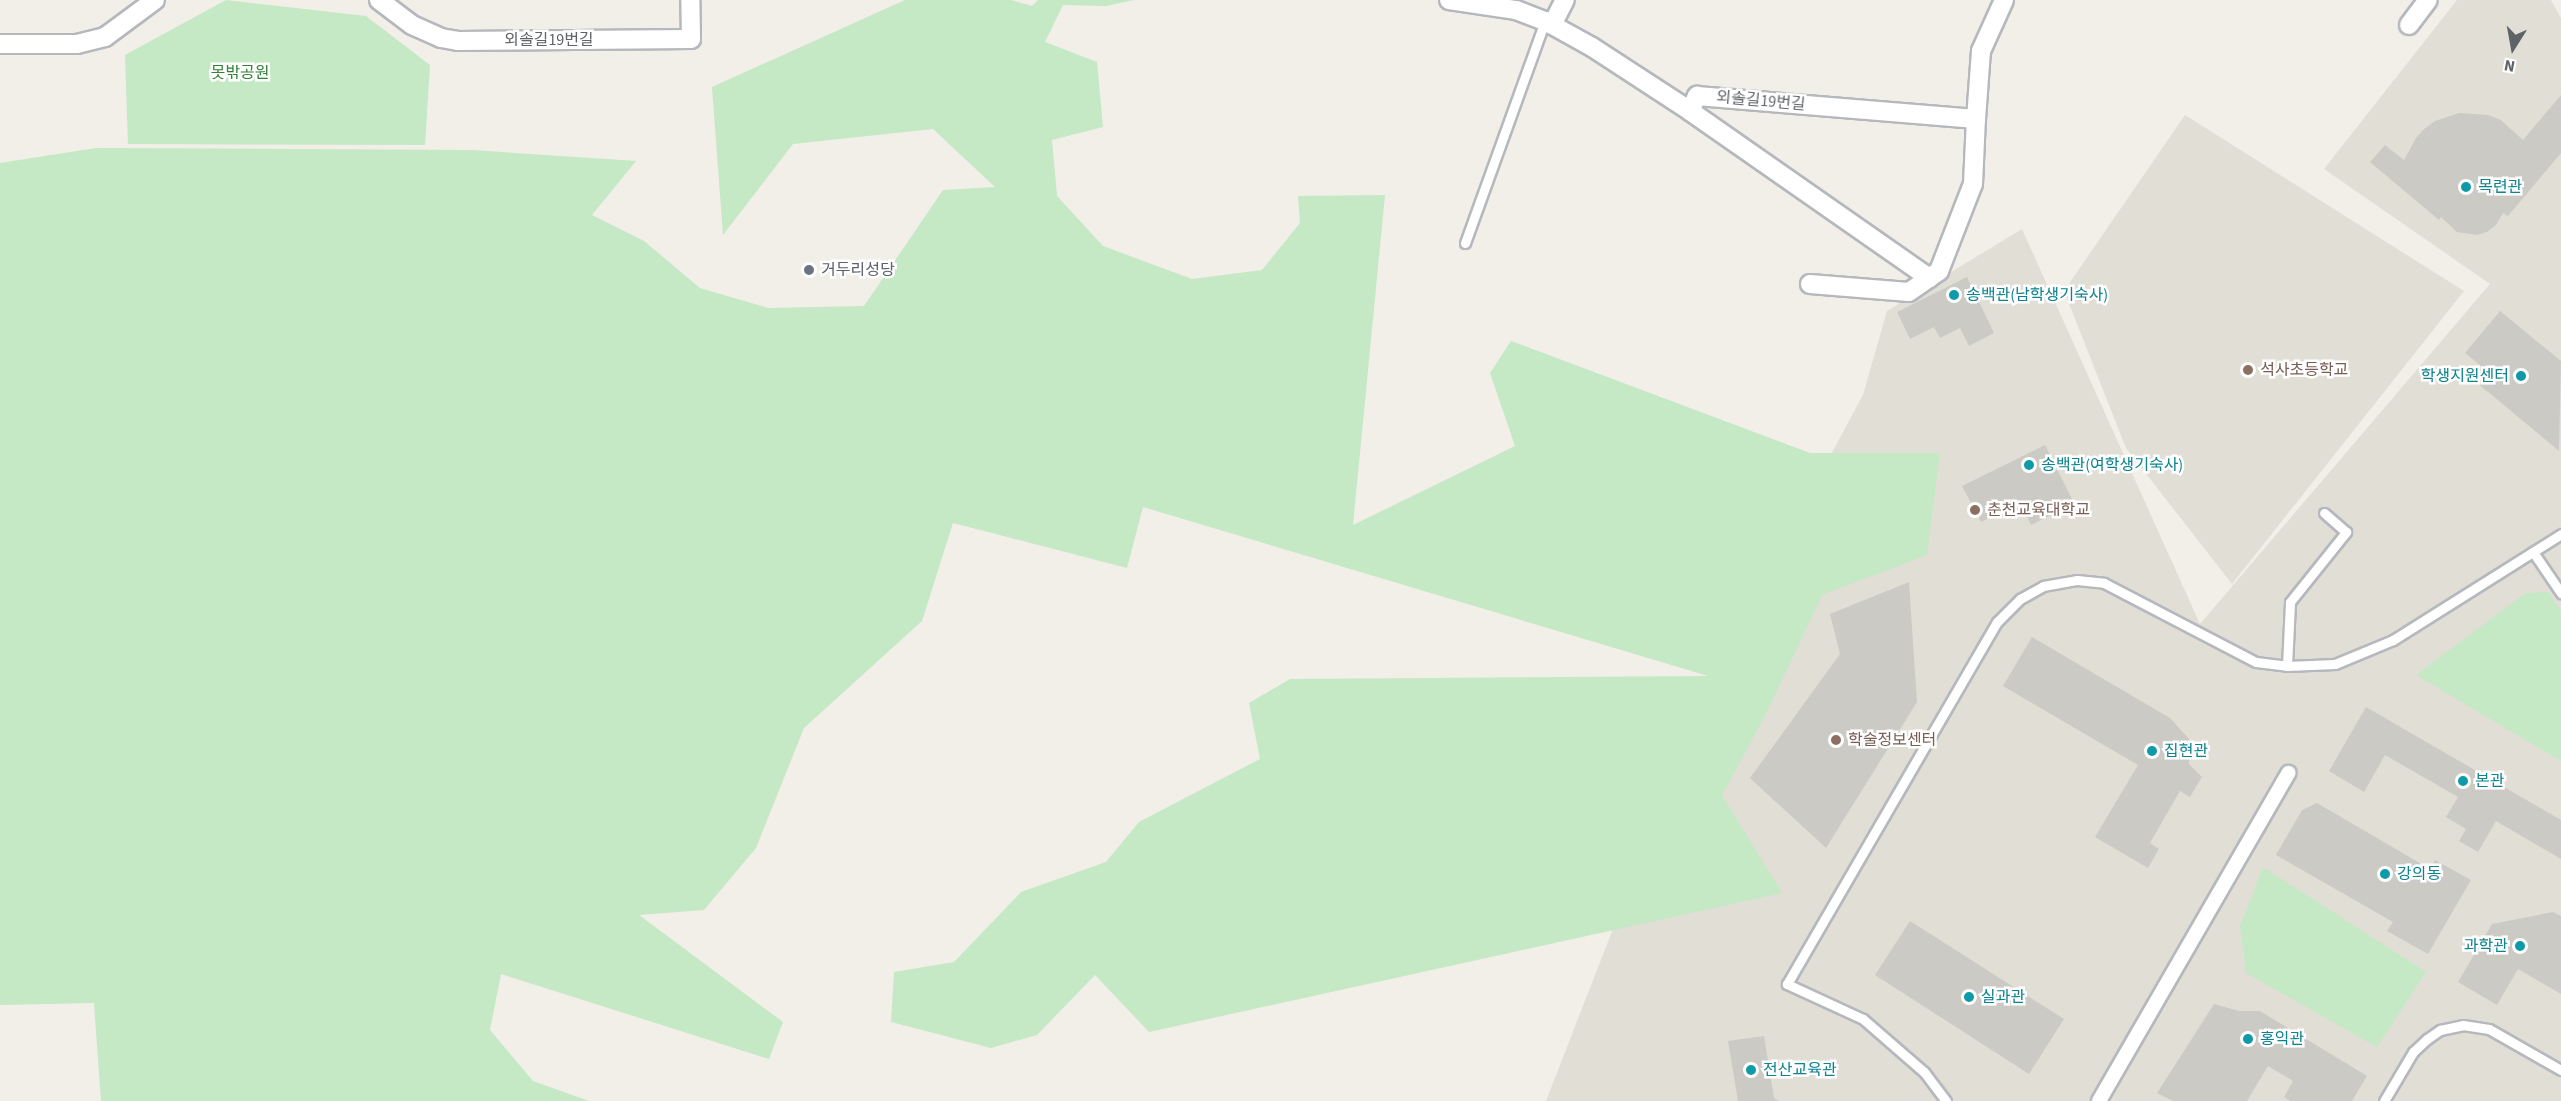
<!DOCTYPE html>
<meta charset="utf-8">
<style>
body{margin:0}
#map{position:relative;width:2561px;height:1101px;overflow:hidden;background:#f1efe8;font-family:"Source Sans 3","Noto Sans KR",sans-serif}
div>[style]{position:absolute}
.education>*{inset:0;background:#e1ded6}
.green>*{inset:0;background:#c5e8c5}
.building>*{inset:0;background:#cccac5}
.roads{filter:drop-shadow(2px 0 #b5b8bc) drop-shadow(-2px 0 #b5b8bc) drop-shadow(0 2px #b5b8bc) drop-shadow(0 -2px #b5b8bc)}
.service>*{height:9px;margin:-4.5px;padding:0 4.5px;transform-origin:4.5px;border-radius:4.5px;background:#fff}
.pedestrian>*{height:14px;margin:-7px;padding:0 7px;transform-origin:7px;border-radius:7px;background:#fff}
.minor>*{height:18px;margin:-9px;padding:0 9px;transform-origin:9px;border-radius:9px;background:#fff}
.dots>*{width:16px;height:16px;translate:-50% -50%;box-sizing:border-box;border:3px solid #fff;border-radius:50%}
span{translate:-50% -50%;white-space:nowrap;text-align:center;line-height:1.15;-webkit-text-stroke:5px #fff;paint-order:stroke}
.street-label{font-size:16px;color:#5f6368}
.park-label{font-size:16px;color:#348238}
.culture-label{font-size:16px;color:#0d838f}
.left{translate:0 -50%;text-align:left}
.right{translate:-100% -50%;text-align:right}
.worship-label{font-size:16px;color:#5b616d}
.education-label{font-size:16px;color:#785e54}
.north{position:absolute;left:2483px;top:18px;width:60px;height:60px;-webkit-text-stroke:4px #fff;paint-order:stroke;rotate:191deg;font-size:16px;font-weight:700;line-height:24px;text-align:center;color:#5f6368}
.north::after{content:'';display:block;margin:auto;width:21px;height:27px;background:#5f6368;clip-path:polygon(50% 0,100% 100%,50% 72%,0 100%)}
</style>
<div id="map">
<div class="education">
<div style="clip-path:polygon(2457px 0,2551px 0,2561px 18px,2561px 1101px,1546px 1101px,1711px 677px,1863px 395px,1887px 311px,2022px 229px,2200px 624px,2490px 284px,2324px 169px)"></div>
<div style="clip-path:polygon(2185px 115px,2464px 291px,2232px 584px,2126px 448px,2064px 291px)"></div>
</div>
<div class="green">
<div style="clip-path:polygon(226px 0,366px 16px,430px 65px,425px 145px,128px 144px,125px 55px)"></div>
<div style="clip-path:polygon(905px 0,1011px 0,1032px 6px,1038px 0,1134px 0,1106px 6px,1063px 5px,1045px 42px,1097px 62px,1103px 127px,1052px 140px,1057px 196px,1103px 246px,1192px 279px,1262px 270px,1300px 223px,1298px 196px,1385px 195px,1353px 525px,1515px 446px,1490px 373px,1511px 341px,1810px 453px,1940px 453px,1927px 555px,1822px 595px,1766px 714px,1722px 795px,1782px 893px,1149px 1032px,1095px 975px,1037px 1035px,991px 1048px,891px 1022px,894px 972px,954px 962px,1021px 892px,1106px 862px,1139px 822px,1260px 759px,1249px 703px,1290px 679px,1708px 676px,1143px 507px,1127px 568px,953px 523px,922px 621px,804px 728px,756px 848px,704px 910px,639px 915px,783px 1022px,769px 1059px,501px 974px,490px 1030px,533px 1081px,589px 1101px,101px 1101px,94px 1003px,0 1005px,0 163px,96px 148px,472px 150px,636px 161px,592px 215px,644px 241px,700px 288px,768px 308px,864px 306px,943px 190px,995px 187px,933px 129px,793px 144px,723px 235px,712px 87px)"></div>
<div style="clip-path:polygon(2548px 592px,2561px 611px,2561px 761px,2416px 675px,2526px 593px)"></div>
<div style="clip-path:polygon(2263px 867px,2426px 972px,2377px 1047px,2246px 973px,2240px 926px)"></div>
</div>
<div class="building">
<div style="clip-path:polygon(2561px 95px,2561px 153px,2508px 216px,2503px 213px,2496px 225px,2487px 232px,2477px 235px,2457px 232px,2441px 217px,2439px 220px,2370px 162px,2385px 145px,2404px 160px,2416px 138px,2424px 129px,2435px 121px,2459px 113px,2488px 115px,2501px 120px,2523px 140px)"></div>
<div style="clip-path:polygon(1967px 277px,1994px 333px,1969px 346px,1960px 328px,1940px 338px,1934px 327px,1910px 339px,1897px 312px)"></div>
<div style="clip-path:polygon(2500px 311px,2561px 361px,2559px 451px,2476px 382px,2486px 370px,2465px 353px)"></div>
<div style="clip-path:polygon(2045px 445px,2074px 503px,2031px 525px,2020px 503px,1981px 522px,1962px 486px)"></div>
<div style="clip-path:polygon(1909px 582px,1917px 702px,1826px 848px,1750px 778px,1840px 654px,1830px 614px)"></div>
<div style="clip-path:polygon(2032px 637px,2170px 718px,2189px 739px,2189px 764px,2202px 777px,2190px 797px,2180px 791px,2150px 843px,2159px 849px,2148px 868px,2095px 837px,2138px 765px,2003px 686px)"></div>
<div style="clip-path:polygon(2366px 707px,2561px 820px,2561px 859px,2496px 821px,2478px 852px,2459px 841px,2466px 829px,2446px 817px,2458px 797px,2385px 755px,2364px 792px,2329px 771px)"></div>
<div style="clip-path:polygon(2317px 803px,2430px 869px,2435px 860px,2471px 880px,2428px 954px,2387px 931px,2393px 922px,2276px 855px,2302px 810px)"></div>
<div style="clip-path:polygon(2553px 912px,2561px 916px,2561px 994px,2518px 969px,2497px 1005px,2458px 982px,2492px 924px)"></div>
<div style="clip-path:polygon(1910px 921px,2064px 1019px,2029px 1074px,1875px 975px)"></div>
<div style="clip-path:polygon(2214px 1004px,2239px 1011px,2260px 1011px,2367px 1076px,2352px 1101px,2290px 1101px,2284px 1097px,2293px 1081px,2268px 1066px,2247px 1101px,2173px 1101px,2157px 1093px)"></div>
<div style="clip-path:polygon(1764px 1036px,1774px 1098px,1779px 1101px,1738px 1101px,1728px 1041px)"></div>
</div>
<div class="roads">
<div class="service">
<div style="left:1465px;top:243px;width:236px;rotate:-70.2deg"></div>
<div style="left:2533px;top:552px;width:50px;rotate:55.7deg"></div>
<div style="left:2287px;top:666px;width:64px;rotate:-87.3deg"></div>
<div style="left:2290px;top:602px;width:90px;rotate:-51.3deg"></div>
<div style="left:2346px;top:532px;width:29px;rotate:-139deg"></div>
<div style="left:1946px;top:1101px;width:36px;rotate:-127deg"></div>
<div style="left:1924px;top:1072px;width:81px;rotate:-139deg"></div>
<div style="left:1863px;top:1019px;width:84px;rotate:-155.3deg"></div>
<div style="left:1787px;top:984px;width:419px;rotate:-59.9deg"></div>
<div style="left:1997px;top:622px;width:33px;rotate:-45deg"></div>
<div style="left:2020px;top:599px;width:26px;rotate:-29deg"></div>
<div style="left:2043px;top:586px;width:35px;rotate:-10deg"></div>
<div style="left:2077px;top:580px;width:27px;rotate:6deg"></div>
<div style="left:2104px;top:583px;width:171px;rotate:27.5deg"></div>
<div style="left:2256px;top:662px;width:31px;rotate:7deg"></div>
<div style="left:2287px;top:666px;width:48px;rotate:-2.4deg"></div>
<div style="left:2335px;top:664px;width:63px;rotate:-22.5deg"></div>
<div style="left:2393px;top:640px;width:199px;rotate:-32.2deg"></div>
<div style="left:2384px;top:1101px;width:57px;rotate:-59.4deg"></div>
<div style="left:2413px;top:1052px;width:19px;rotate:-43deg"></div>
<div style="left:2427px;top:1039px;width:16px;rotate:-35deg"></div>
<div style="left:2440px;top:1030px;width:24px;rotate:-12deg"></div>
<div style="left:2463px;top:1025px;width:26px;rotate:9deg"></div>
<div style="left:2489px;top:1029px;width:83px;rotate:29.7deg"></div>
</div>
<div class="pedestrian">
<div style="left:2099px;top:1101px;width:379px;rotate:-60deg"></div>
</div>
<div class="minor">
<div style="left:379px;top:0;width:41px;rotate:37.1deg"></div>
<div style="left:412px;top:25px;width:32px;rotate:24deg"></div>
<div style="left:441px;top:38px;width:17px;rotate:10deg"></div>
<div style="left:458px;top:41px;width:233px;rotate:-0.5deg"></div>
<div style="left:691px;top:39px;width:39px;rotate:-91deg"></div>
<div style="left:1449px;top:0;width:68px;rotate:8.5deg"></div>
<div style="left:1516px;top:10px;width:31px;rotate:21deg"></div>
<div style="left:1545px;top:21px;width:54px;rotate:29deg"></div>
<div style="left:1592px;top:47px;width:117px;rotate:33.1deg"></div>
<div style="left:1690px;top:111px;width:17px;rotate:-65deg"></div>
<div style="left:1697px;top:96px;width:280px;rotate:4.7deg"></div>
<div style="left:1976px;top:119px;width:68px;rotate:-85.8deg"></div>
<div style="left:1981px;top:51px;width:56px;rotate:-65.7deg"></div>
<div style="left:1552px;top:25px;width:28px;rotate:-63deg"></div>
<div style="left:2409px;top:25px;width:31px;rotate:-53deg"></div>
<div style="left:0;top:44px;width:77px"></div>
<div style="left:77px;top:44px;width:29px;rotate:-14deg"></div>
<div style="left:105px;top:37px;width:62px;rotate:-36.5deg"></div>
<div style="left:1690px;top:111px;width:292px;rotate:34.9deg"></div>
<div style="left:1810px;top:284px;width:99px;rotate:4.6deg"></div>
<div style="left:1909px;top:292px;width:37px;rotate:-35deg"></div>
<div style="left:1939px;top:271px;width:93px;rotate:-68.7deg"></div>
<div style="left:1973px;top:184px;width:65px;rotate:-87.4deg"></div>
</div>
</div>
<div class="dots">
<div style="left:2466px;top:187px;background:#0f9aa8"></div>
<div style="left:809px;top:270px;background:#6b7280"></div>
<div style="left:1954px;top:295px;background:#0f9aa8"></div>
<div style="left:2248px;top:370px;background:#8d6e63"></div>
<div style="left:2521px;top:376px;background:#0f9aa8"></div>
<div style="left:2029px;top:465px;background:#0f9aa8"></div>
<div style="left:1975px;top:510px;background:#8d6e63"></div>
<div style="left:1836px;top:740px;background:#8d6e63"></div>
<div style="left:2152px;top:751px;background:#0f9aa8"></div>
<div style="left:2463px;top:781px;background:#0f9aa8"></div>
<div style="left:2385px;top:874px;background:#0f9aa8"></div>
<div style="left:2520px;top:946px;background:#0f9aa8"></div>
<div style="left:1969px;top:997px;background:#0f9aa8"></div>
<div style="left:2248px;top:1039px;background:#0f9aa8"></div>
<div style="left:1751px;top:1070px;background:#0f9aa8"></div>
</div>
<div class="street-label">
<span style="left:549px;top:40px">외솔길19번길</span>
<span style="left:1761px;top:101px;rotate:5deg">외솔길19번길</span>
</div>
<div class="park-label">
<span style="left:240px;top:73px">못밖공원</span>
</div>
<div class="culture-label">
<span class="left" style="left:2478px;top:187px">목련관</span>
<span class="left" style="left:1966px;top:295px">송백관(남학생기숙사)</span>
<span class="right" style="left:2509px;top:376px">학생지원센터</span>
<span class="left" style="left:2041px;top:465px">송백관(여학생기숙사)</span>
<span class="left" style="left:2164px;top:751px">집현관</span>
<span class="left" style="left:2475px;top:781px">본관</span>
<span class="left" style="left:2397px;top:874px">강의동</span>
<span class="right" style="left:2508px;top:946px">과학관</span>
<span class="left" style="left:1981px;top:997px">실과관</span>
<span class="left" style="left:2260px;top:1039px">홍익관</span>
<span class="left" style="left:1763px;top:1070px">전산교육관</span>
</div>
<div class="worship-label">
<span class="left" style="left:821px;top:270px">거두리성당</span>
</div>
<div class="education-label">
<span class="left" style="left:2260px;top:370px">석사초등학교</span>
<span class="left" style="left:1987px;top:510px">춘천교육대학교</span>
<span class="left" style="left:1848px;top:740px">학술정보센터</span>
</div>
<div class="north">N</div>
</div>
